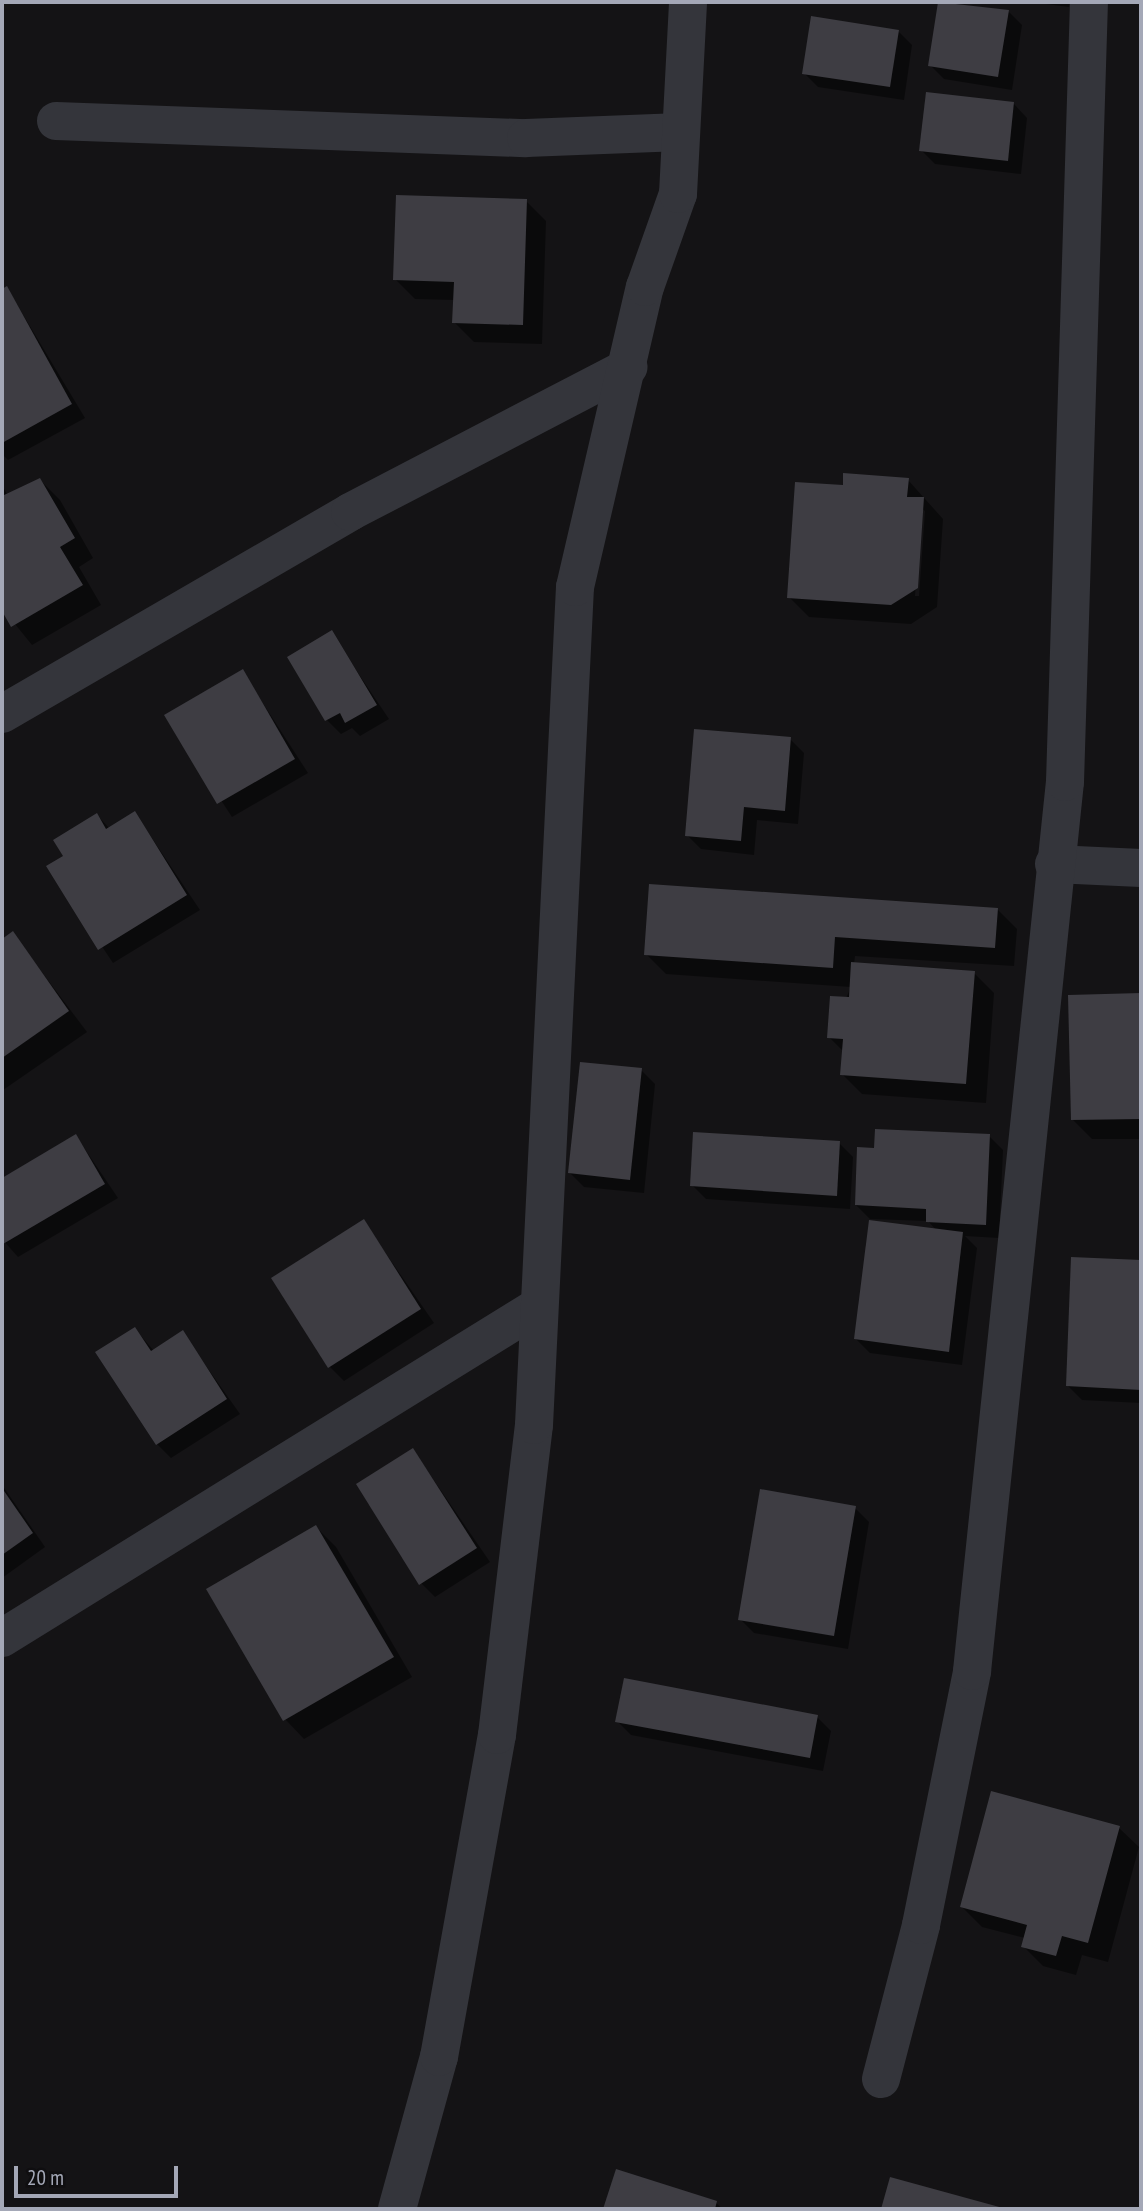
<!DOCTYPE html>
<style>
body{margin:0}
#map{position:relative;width:1143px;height:2211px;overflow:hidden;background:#141315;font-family:"PT Sans Narrow",sans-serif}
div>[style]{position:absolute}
.shadow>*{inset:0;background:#0007}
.building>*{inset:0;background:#3e3d43}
.street>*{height:38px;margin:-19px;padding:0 19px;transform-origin:19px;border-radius:19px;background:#34353b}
span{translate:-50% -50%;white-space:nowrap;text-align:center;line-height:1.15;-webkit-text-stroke:7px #0f0e10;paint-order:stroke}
.frame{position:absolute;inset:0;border:4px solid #a4a8b7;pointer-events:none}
.scale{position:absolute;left:14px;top:2166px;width:164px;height:32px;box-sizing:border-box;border:4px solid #a4a8b7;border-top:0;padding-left:9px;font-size:21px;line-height:24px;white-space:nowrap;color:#a4a8b7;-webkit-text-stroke:5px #0f0e10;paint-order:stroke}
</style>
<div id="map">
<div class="shadow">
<div style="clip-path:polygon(940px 2px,1008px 11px,1022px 25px,1012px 90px,944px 79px,930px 65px)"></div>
<div style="clip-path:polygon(1031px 2px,1070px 2px,1069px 7px)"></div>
<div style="clip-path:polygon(898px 31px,912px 45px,904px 100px,818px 87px,804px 73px)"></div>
<div style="clip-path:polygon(1014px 104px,1027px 118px,1021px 174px,935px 164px,921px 150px)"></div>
<div style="clip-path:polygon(526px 201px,546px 221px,542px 344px,474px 342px,454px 322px,455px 300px,415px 299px,395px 279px)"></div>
<div style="clip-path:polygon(7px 288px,85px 418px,8px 460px,2px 454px)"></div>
<div style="clip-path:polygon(40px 480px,60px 500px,93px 558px,79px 567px,101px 605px,32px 645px,2px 608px,2px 485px,9px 498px)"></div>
<div style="clip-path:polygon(evenodd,908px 480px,943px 519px,937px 607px,911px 624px,809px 617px,789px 597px,844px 487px,908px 480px,921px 508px,925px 511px,919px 596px,915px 596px,921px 508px)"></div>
<div style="clip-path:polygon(331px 633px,389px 719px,360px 736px,352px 728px,341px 734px,327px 720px,289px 658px)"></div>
<div style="clip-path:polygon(242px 671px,308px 773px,232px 817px,166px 716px)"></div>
<div style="clip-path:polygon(790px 739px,804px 753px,798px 824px,757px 820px,754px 855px,701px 849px,687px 835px)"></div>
<div style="clip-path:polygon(135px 813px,200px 910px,113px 963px,49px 867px,65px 857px,97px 815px,110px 829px)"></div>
<div style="clip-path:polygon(997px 909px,1017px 929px,1014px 966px,855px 956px,854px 964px,974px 973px,994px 993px,986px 1103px,862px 1094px,842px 1074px,844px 1052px,829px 1037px,851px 987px,666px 974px,646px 954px)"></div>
<div style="clip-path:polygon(13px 934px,87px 1032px,3px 1090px,2px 941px)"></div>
<div style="clip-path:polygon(1141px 995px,1141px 1139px,1092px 1139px,1073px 1120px,1070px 997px)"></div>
<div style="clip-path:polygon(641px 1070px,655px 1084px,644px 1193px,584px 1187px,570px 1173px)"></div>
<div style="clip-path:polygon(76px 1136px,118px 1198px,18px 1257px,2px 1239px,2px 1180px)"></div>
<div style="clip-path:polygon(989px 1136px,1003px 1150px,999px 1238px,965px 1236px,977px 1248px,962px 1365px,870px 1353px,856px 1339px,937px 1231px,928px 1221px,870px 1219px,856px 1205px,876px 1150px)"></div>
<div style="clip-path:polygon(839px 1143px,853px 1157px,850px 1209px,706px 1199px,692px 1185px)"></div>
<div style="clip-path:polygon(364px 1222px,434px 1323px,344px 1381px,330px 1367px)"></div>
<div style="clip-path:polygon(1073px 1259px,1141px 1262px,1141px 1403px,1082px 1400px,1068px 1386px)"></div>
<div style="clip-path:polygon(135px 1329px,154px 1351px,182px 1332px,240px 1414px,171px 1458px,157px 1444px)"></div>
<div style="clip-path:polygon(413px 1450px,490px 1562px,435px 1597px,421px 1583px)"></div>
<div style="clip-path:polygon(2px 1485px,45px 1547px,2px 1578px)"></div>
<div style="clip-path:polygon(855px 1508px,869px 1522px,848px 1649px,754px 1633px,740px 1619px)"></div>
<div style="clip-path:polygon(316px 1527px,336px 1547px,412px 1677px,304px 1739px,285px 1719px)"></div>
<div style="clip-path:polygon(817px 1717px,831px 1731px,823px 1771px,631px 1735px,617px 1721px)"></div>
<div style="clip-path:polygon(1119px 1828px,1139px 1847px,1108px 1962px,1082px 1955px,1076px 1975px,1043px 1966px,1023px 1946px,1025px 1938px,982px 1927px,962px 1907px)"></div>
<div style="clip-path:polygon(617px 2172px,716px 2203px,723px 2209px,605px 2209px)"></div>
<div style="clip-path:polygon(891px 2179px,999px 2209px,883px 2209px)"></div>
</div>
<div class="building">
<div style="clip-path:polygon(938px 2px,1009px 10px,998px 77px,928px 66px)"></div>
<div style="clip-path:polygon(811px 16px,899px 30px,890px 87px,802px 74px)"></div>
<div style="clip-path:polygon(926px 92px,1014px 102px,1008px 161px,919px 151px)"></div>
<div style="clip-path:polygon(396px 195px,527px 199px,523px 325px,452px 323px,454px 282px,393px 280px)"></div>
<div style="clip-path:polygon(7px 286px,72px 404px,2px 443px,2px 289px)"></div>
<div style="clip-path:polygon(843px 473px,909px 478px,907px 497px,924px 497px,918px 588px,891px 605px,787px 598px,795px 482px,843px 485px)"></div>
<div style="clip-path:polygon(40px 478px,75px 538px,60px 547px,83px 585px,11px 627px,2px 611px,2px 496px)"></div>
<div style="clip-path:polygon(332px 630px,377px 705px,345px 723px,340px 713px,325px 721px,287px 657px)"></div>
<div style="clip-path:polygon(243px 669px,295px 759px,217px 804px,164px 715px)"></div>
<div style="clip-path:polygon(694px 729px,791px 737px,785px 811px,744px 807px,741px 841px,685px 836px)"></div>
<div style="clip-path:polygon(135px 811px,187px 895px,98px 950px,46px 866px,63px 856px,53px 840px,97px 813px,106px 829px)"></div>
<div style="clip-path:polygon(649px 884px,998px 908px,995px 948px,835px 937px,833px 968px,644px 955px)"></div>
<div style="clip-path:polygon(13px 931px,69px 1011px,2px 1058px,2px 939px)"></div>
<div style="clip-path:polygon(851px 962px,975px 971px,966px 1084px,840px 1075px,843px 1039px,827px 1038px,830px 996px,849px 997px)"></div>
<div style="clip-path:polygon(1141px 993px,1141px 1119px,1071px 1120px,1068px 995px)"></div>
<div style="clip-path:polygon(580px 1062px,642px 1068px,630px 1180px,568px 1173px)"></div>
<div style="clip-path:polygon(875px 1129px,990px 1134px,986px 1225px,926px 1222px,926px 1209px,855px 1205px,857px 1147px,874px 1148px)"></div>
<div style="clip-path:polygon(693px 1132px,840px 1141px,837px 1196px,690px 1186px)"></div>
<div style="clip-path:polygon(76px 1134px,105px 1184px,3px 1244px,2px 1178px)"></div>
<div style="clip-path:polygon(364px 1219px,421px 1309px,328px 1368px,271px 1278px)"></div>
<div style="clip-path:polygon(869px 1220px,963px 1232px,949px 1352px,854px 1339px)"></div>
<div style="clip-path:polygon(1071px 1257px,1141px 1260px,1141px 1390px,1066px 1386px)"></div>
<div style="clip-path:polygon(135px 1327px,151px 1351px,183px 1330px,227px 1399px,156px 1445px,95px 1352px)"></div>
<div style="clip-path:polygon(413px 1448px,477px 1548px,419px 1585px,356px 1484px)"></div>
<div style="clip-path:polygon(2px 1488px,33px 1533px,2px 1555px)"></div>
<div style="clip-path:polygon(760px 1489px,856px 1506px,834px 1636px,738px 1620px)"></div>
<div style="clip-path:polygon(316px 1525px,394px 1657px,283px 1721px,206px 1589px)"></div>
<div style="clip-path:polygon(624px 1678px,818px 1715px,810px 1758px,615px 1722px)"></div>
<div style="clip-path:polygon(991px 1791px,1120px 1826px,1088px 1943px,1062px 1936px,1056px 1956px,1021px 1947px,1027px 1925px,960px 1907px)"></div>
<div style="clip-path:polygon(616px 2169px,717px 2201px,715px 2209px,603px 2209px)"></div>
<div style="clip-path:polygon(890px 2177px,1003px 2208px,1002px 2209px,881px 2209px)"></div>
</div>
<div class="street">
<div style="left:56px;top:121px;width:470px;rotate:2.1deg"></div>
<div style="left:526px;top:138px;width:155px;rotate:-2.2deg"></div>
<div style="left:2px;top:714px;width:402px;rotate:-30.1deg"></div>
<div style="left:350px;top:512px;width:314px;rotate:-27.5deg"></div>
<div style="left:1054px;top:864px;width:87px;rotate:2.6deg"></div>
<div style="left:2px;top:1638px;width:631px;rotate:-31.73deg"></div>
<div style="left:881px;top:2079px;width:159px;rotate:-75.4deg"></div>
<div style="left:921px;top:1925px;width:259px;rotate:-78.6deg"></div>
<div style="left:972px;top:1671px;width:894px;rotate:-84.03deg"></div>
<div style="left:1065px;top:782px;width:780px;rotate:-88.24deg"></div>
<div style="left:397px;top:2209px;width:158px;rotate:-74.6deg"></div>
<div style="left:439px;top:2057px;width:327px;rotate:-79.8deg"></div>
<div style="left:497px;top:1735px;width:312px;rotate:-83.2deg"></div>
<div style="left:534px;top:1425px;width:839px;rotate:-87.2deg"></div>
<div style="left:575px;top:587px;width:308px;rotate:-76.9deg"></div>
<div style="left:645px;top:287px;width:99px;rotate:-70.5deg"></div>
<div style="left:678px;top:194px;width:192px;rotate:-87deg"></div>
</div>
<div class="frame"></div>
<div class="scale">20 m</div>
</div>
